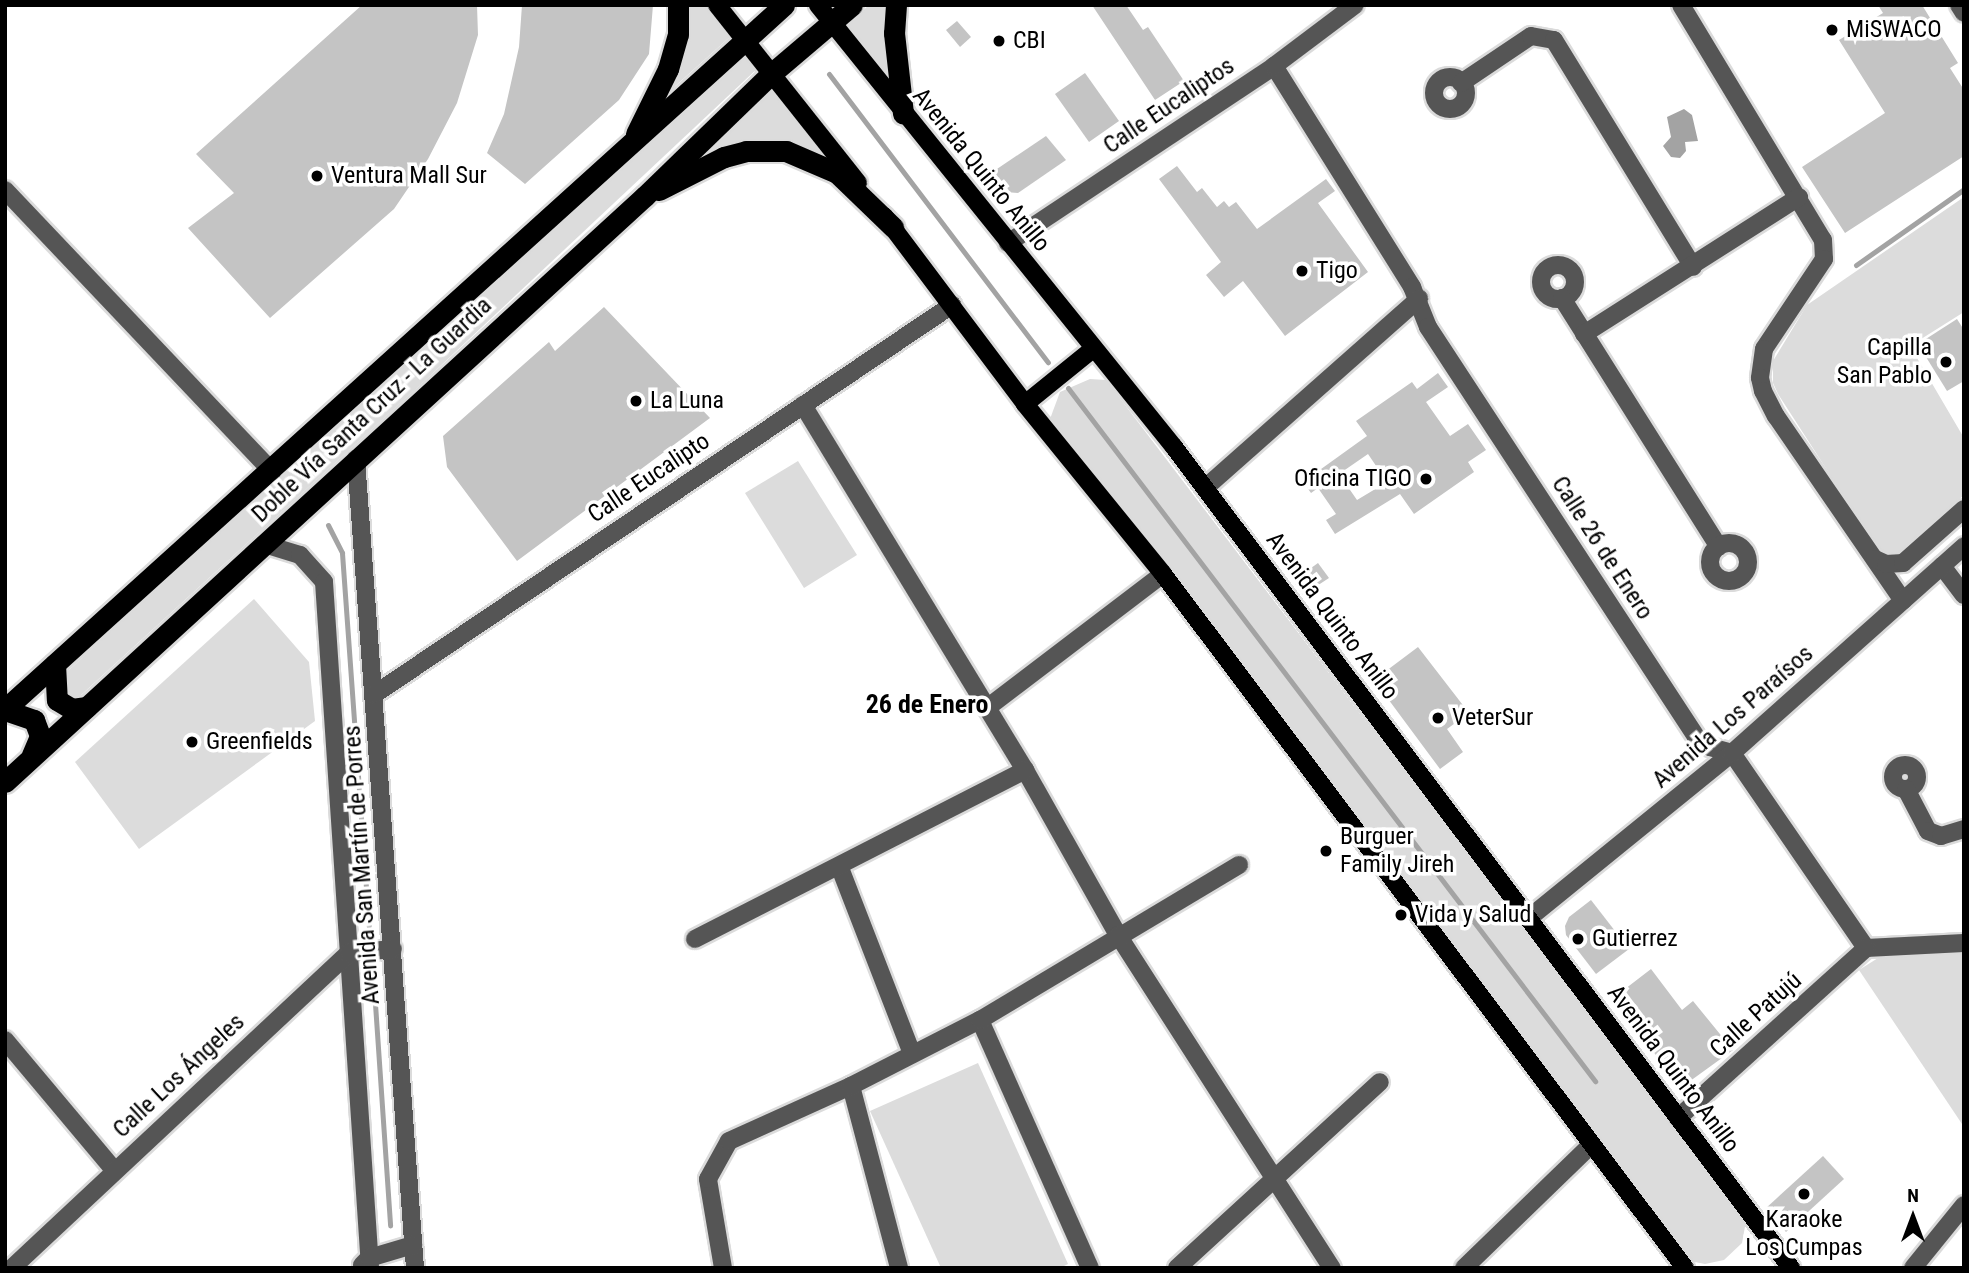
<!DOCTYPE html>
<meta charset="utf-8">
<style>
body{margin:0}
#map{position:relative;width:1969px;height:1273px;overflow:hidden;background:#fff;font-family:"Roboto Condensed",sans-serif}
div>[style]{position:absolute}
.green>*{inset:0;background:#dcdcdc}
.water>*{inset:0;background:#a3a3a3}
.stream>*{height:5px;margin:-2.5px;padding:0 2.5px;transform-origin:2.5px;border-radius:2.5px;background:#a3a3a3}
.building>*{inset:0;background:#c4c4c4}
.roads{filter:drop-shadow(2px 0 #dbdbdb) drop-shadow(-2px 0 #dbdbdb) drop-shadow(0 2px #dbdbdb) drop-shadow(0 -2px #dbdbdb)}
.minor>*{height:18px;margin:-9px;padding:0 9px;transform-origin:9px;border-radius:9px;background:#555}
.minor>.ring{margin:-9px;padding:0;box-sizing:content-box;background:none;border:18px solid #555;border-radius:50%}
.major>*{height:18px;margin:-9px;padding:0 9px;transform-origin:9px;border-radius:9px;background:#000}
.highway>*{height:21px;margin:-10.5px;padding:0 10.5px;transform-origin:10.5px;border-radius:10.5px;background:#000}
.dots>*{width:19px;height:19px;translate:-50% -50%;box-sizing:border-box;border:4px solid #fff;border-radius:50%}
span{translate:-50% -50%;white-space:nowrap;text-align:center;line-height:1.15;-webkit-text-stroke:7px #fff;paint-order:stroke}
.poi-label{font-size:24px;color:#000}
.left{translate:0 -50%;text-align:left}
.right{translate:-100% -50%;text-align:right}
.street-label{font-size:24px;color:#000}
.neighbourhood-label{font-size:26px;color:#000;font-weight:700}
.frame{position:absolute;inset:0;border:7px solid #000;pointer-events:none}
.north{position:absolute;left:1878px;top:1182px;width:70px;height:70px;-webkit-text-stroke:5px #fff;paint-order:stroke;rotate:0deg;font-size:19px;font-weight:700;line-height:28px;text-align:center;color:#000}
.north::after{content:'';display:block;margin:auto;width:24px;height:32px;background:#000;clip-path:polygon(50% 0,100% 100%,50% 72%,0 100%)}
</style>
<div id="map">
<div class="green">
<div style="clip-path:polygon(686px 5px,707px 5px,732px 35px,662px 98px)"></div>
<div style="clip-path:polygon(869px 5px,890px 5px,893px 90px,842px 29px)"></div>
<div style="clip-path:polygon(749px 54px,759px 67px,418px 387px,80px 696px,71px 698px,61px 692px,67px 672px,269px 483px)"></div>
<div style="clip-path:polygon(773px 88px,849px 178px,775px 142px,735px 144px,693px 161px)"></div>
<div style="clip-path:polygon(1964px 197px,1964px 312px,1910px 346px,1964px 438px,1964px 495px,1903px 554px,1890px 556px,1878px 549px,1778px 394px,1773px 383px,1773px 361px,1807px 305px)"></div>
<div style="clip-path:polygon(1090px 379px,1106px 380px,1746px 1221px,1742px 1243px,1724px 1260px,1705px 1264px,1690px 1261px,1050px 419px,1060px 392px)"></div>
<div style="clip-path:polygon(798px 461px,857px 555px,804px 588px,745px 493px)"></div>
<div style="clip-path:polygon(254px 599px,309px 662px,315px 721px,139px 849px,75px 762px)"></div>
<div style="clip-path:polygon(1964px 952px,1964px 1127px,1859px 970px,1878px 958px)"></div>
<div style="clip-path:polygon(978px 1063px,1068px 1264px,1060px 1268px,941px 1268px,870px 1111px)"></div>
</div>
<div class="water">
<div style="clip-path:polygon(1684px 109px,1692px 115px,1698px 141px,1685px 142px,1686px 151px,1680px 158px,1671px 157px,1663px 146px,1671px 137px,1667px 117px)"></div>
</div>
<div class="stream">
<div style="left:829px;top:74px;width:362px;rotate:52.8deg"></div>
<div style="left:1856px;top:265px;width:132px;rotate:-35.1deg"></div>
<div style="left:1068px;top:388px;width:871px;rotate:52.75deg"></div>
<div style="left:328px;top:525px;width:31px;rotate:63deg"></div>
<div style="left:342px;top:553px;width:374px;rotate:85.9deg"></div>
<div style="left:374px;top:989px;width:237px;rotate:86.1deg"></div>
</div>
<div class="building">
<div style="clip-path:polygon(362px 5px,477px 5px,478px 35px,457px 103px,428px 159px,394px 209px,270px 318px,188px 228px,234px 193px,196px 154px)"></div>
<div style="clip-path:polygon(522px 5px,653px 5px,649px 54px,619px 100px,525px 184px,487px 153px,504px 114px,519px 47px)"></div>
<div style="clip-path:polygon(1092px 5px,1126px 5px,1143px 30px,1148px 27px,1184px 81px,1155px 100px)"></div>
<div style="clip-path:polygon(1878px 5px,1922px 5px,1958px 63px,1950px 68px,1964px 90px,1964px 156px,1845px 233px,1802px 167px,1885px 113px,1839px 40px,1883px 13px)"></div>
<div style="clip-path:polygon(957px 21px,971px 37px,960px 47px,946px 30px)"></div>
<div style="clip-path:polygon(1085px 73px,1119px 121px,1089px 142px,1055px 94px)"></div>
<div style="clip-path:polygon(1046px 136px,1066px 160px,1018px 193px,1005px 192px,991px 173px)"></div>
<div style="clip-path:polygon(1177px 166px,1197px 192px,1202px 188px,1217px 207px,1224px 201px,1229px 207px,1236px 202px,1257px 229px,1326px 179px,1335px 191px,1318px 203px,1368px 272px,1285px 336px,1243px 281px,1224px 297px,1206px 275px,1221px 262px,1159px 179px)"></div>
<div style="clip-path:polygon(604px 307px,710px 418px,517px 561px,447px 467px,443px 436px,549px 342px,555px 351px)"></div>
<div style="clip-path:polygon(1957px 319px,1964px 330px,1964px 381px,1947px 391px,1918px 344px)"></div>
<div style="clip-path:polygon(evenodd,1438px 373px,1448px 387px,1426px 402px,1450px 436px,1468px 424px,1486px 450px,1468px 462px,1474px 472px,1414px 514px,1400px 494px,1335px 534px,1326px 520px,1336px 514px,1318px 488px,1311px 493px,1303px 482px,1367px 436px,1356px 421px,1412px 382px,1417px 389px,1438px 373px,1368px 454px,1387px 482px,1357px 500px,1339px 474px,1368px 454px)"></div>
<div style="clip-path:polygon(1318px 563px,1329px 578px,1303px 595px,1293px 581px)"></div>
<div style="clip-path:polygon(1418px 647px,1469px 713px,1447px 729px,1463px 752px,1440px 769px,1374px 680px)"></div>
<div style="clip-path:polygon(1591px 900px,1629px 949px,1596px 974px,1566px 935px,1565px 926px,1569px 917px)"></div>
<div style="clip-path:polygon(1651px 969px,1682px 1010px,1693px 1001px,1733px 1050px,1686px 1084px,1677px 1082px,1612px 999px)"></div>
<div style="clip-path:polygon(1823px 1156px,1844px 1179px,1786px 1232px,1765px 1209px)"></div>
</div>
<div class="roads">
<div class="minor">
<div style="left:1681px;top:5px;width:275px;rotate:58.9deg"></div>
<div style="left:1823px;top:240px;width:19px;rotate:87deg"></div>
<div style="left:1824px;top:259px;width:108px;rotate:123.7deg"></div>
<div style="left:1764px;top:349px;width:29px;rotate:98deg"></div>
<div style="left:1760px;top:378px;width:13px;rotate:77deg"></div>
<div style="left:1763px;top:391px;width:28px;rotate:63deg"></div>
<div style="left:1776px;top:416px;width:224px;rotate:55.5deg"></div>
<div style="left:1959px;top:5px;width:9px;rotate:58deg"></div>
<div style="left:1274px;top:66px;width:261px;rotate:58deg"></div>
<div style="left:1412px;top:287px;width:43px;rotate:68.2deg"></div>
<div style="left:1428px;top:327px;width:490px;rotate:56.8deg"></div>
<div style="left:1696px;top:737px;width:17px;rotate:36deg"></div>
<div style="left:1710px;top:747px;width:23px;rotate:15deg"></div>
<div style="left:1732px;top:753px;width:237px;rotate:55.5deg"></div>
<div class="ring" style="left:1434px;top:77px;width:14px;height:14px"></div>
<div style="left:1461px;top:83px;width:84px;rotate:-33.9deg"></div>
<div style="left:1531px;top:36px;width:23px;rotate:10deg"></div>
<div style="left:1554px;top:40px;width:266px;rotate:58.5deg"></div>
<div style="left:5px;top:190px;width:388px;rotate:46.5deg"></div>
<div style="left:1008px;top:243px;width:320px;rotate:-33.6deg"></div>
<div style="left:1274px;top:66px;width:101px;rotate:-37deg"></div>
<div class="ring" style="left:1541px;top:265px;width:16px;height:16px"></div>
<div style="left:1562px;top:298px;width:294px;rotate:57.8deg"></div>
<div style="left:1584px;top:334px;width:255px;rotate:-32.5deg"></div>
<div style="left:803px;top:405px;width:427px;rotate:58.7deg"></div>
<div style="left:1025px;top:770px;width:189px;rotate:60.6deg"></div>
<div style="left:1118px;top:935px;width:396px;rotate:57.3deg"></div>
<div style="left:356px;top:459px;width:811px;rotate:85.83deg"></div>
<div style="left:1205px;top:488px;width:286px;rotate:-41.5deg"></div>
<div class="ring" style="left:1710px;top:543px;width:20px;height:20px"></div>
<div style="left:264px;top:544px;width:38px;rotate:17deg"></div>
<div style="left:300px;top:555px;width:36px;rotate:48deg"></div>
<div style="left:324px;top:582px;width:688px;rotate:86.16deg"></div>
<div style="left:1875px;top:559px;width:12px;rotate:24deg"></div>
<div style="left:1886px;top:564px;width:17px;rotate:-3deg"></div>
<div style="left:1903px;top:563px;width:81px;rotate:-41.5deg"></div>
<div style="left:1942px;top:566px;width:36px;rotate:53deg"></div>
<div style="left:375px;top:694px;width:696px;rotate:-33.99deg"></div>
<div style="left:987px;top:708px;width:221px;rotate:-37.3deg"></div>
<div class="ring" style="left:1893px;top:765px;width:6px;height:6px"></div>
<div style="left:1906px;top:789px;width:47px;rotate:62.4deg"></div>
<div style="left:1928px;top:831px;width:14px;rotate:21deg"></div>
<div style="left:1941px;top:836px;width:24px;rotate:-17deg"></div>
<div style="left:840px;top:868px;width:199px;rotate:68.8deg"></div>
<div style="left:1529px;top:918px;width:262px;rotate:-39.1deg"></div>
<div style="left:1732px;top:753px;width:311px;rotate:-41.7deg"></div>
<div style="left:695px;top:939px;width:371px;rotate:-27.1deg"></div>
<div style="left:1866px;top:948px;width:98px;rotate:-2.9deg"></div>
<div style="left:980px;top:1020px;width:271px;rotate:66.1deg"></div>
<div style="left:5px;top:1040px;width:170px;rotate:50deg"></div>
<div style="left:851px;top:1086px;width:188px;rotate:75.2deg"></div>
<div style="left:1678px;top:1118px;width:253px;rotate:-42.1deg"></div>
<div style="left:362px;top:1265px;width:10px;rotate:-45deg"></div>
<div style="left:369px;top:1258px;width:46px;rotate:-16.5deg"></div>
<div style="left:12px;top:1268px;width:461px;rotate:-43.1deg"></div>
<div style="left:349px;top:953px;width:44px;rotate:-5.2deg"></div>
<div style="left:723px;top:1268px;width:90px;rotate:-99.6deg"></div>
<div style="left:708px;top:1179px;width:43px;rotate:-61.1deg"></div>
<div style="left:729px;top:1141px;width:134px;rotate:-24.3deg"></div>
<div style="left:851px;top:1086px;width:145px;rotate:-27.1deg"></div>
<div style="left:980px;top:1020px;width:302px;rotate:-30.9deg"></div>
<div style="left:1177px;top:1268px;width:275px;rotate:-42.5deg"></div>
<div style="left:1464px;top:1268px;width:175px;rotate:-44.1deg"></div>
<div style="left:1913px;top:1268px;width:81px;rotate:-51deg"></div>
</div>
<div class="major">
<div style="left:717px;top:5px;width:227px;rotate:51.6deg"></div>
<div style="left:818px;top:5px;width:568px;rotate:51.15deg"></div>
<div style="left:1174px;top:447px;width:1027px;rotate:53.07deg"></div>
<div style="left:884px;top:216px;width:235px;rotate:53.1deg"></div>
<div style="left:1025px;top:404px;width:219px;rotate:50.9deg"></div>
<div style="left:1163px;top:574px;width:868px;rotate:53.05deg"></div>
<div style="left:1025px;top:404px;width:87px;rotate:-39deg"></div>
</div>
<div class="highway">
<div style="left:896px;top:5px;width:28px;rotate:94deg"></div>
<div style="left:894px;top:33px;width:81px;rotate:83.6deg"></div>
<div style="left:636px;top:134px;width:72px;rotate:-63.8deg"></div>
<div style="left:668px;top:69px;width:36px;rotate:-74deg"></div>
<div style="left:678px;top:34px;width:29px;rotate:-90deg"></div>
<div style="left:659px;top:190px;width:73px;rotate:-26.9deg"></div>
<div style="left:724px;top:157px;width:23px;rotate:-15deg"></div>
<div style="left:746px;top:151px;width:40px"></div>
<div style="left:786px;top:151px;width:56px;rotate:23.3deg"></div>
<div style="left:837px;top:173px;width:78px;rotate:44deg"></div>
<div style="left:55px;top:664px;width:36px;rotate:87deg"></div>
<div style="left:57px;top:700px;width:17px;rotate:31deg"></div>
<div style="left:72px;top:709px;width:15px;rotate:-8deg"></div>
<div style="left:5px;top:709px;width:1050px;rotate:-42.1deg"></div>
<div style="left:5px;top:710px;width:31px;rotate:19deg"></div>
<div style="left:34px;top:720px;width:17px;rotate:69deg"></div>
<div style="left:40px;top:736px;width:21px;rotate:113deg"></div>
<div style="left:5px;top:782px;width:868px;rotate:-42.48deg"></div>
<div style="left:645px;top:196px;width:175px;rotate:-44.1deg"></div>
<div style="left:771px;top:74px;width:106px;rotate:-40.4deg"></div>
</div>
</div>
<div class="dots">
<div style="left:1832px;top:30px;background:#000"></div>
<div style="left:999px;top:41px;background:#000"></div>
<div style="left:317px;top:176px;background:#000"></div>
<div style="left:1302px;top:271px;background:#000"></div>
<div style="left:1946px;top:362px;background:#000"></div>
<div style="left:636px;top:401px;background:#000"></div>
<div style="left:1426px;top:479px;background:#000"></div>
<div style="left:1438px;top:718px;background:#000"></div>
<div style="left:192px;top:742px;background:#000"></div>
<div style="left:1326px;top:851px;background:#000"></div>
<div style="left:1401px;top:915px;background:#000"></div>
<div style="left:1578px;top:939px;background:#000"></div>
<div style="left:1804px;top:1194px;background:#000"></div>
</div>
<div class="poi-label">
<span class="left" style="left:1846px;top:30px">MiSWACO</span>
<span class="left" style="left:1013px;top:41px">CBI</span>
<span class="left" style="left:331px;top:176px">Ventura Mall Sur</span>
<span class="left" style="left:1316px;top:271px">Tigo</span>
<span class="right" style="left:1932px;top:362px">Capilla<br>San Pablo</span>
<span class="left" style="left:650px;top:401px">La Luna</span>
<span class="right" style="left:1412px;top:479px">Oficina TIGO</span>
<span class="left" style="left:1452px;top:718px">VeterSur</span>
<span class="left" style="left:206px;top:742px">Greenfields</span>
<span class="left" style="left:1340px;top:851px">Burguer<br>Family Jireh</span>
<span class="left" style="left:1415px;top:915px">Vida y Salud</span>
<span class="left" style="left:1592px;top:939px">Gutierrez</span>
<span style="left:1804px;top:1234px">Karaoke<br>Los Cumpas</span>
</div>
<div class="street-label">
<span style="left:1169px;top:106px;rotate:-34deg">Calle Eucaliptos</span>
<span style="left:981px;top:170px;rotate:51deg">Avenida Quinto Anillo</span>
<span style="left:372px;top:410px;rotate:-43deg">Doble Vía Santa Cruz - La Guardia</span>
<span style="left:649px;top:478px;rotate:-34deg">Calle Eucalipto</span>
<span style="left:1602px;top:548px;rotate:57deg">Calle 26 de Enero</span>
<span style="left:1332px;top:616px;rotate:53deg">Avenida Quinto Anillo</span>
<span style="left:1733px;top:717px;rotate:-41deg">Avenida Los Paraísos</span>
<span style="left:362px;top:865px;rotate:-94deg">Avenida San Martín de Porres</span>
<span style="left:1756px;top:1015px;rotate:-42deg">Calle Patujú</span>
<span style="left:1673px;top:1069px;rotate:53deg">Avenida Quinto Anillo</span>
<span style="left:179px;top:1076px;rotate:-43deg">Calle Los Ángeles</span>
</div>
<div class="neighbourhood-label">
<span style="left:927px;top:705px">26 de Enero</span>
</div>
<div class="frame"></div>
<div class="north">N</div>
</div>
